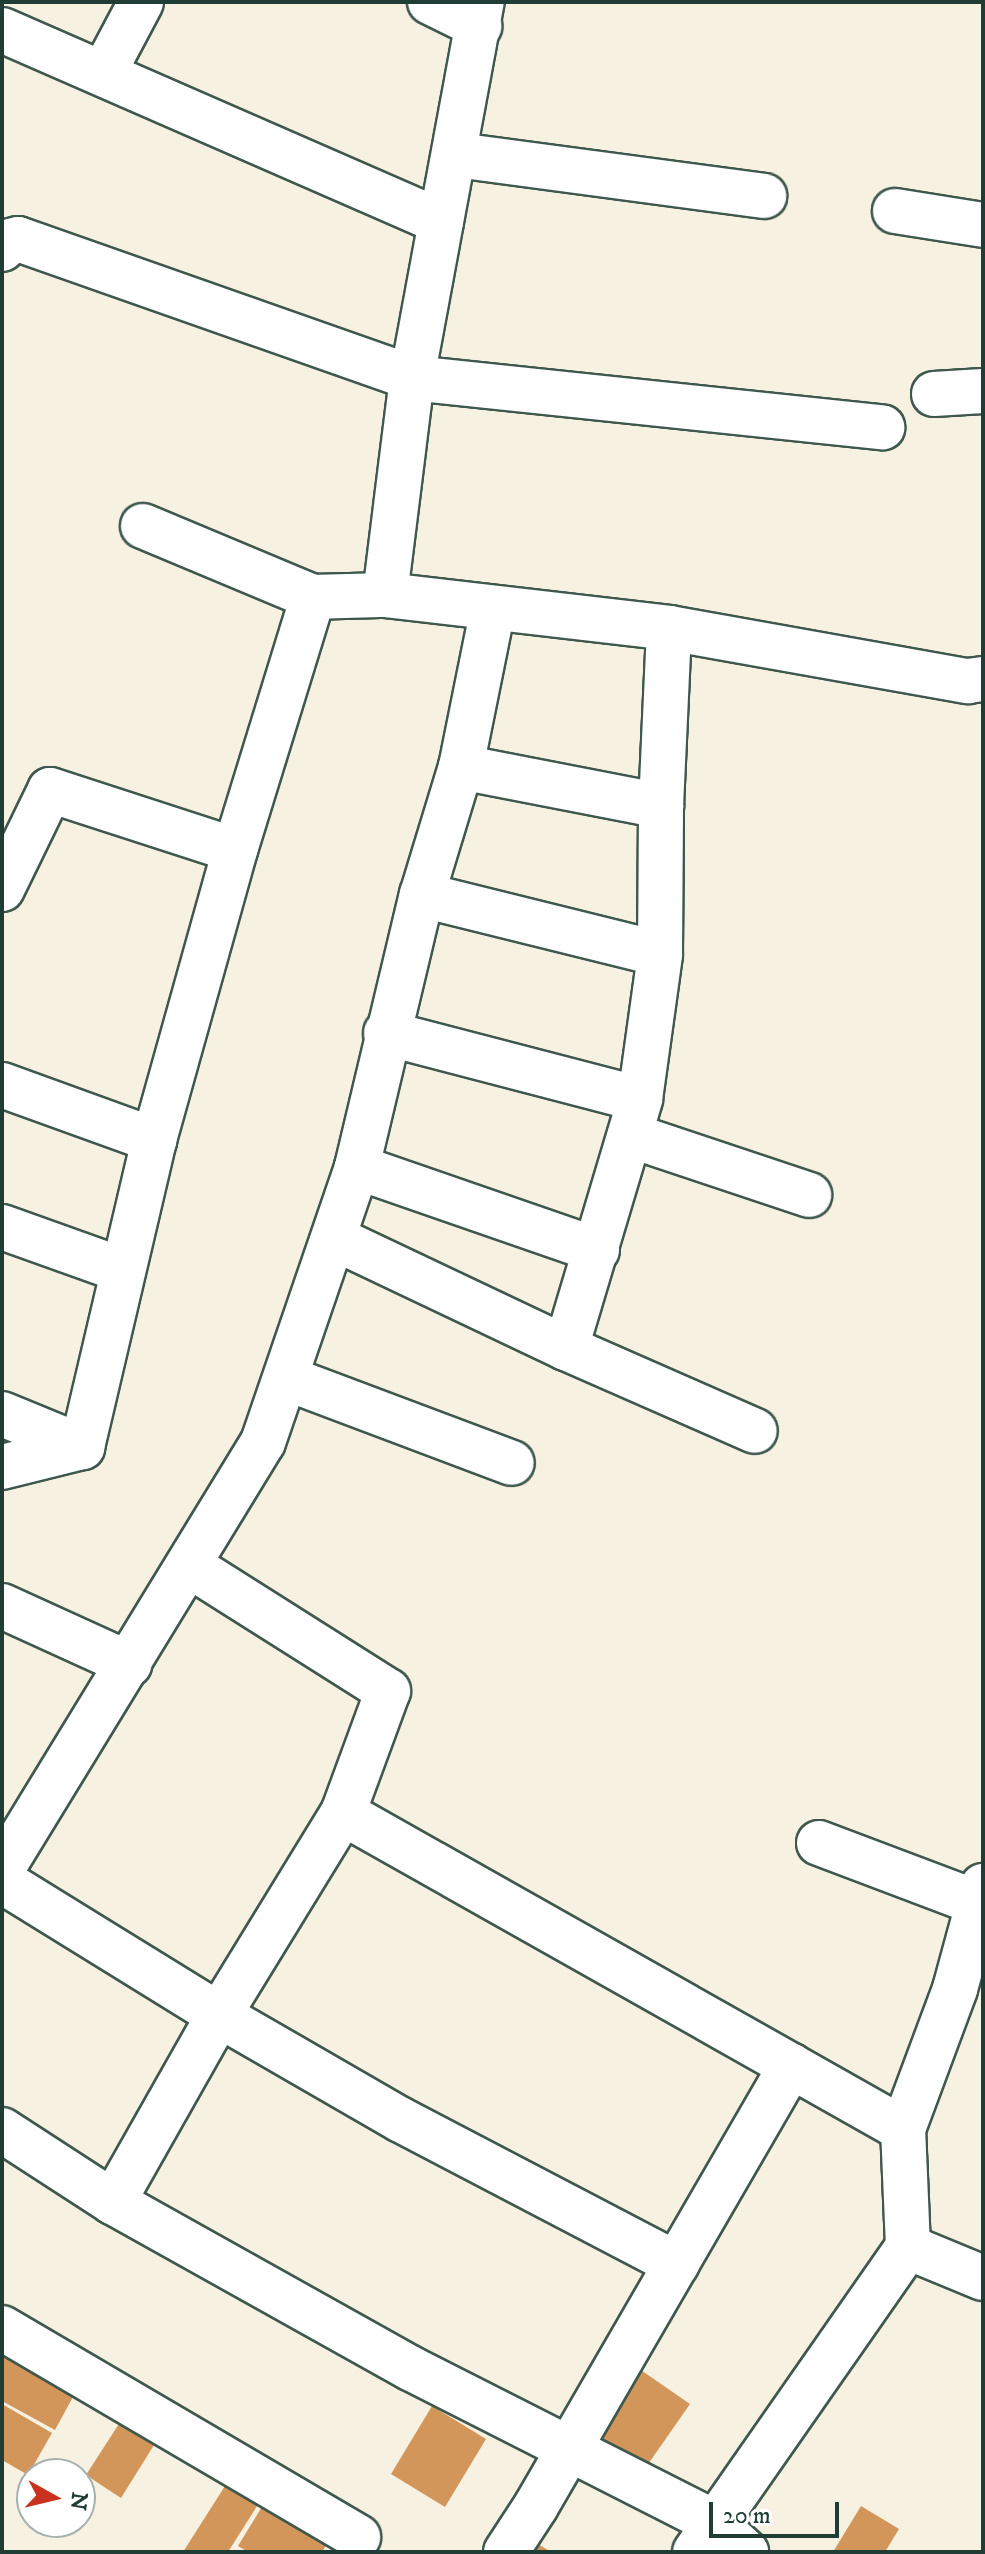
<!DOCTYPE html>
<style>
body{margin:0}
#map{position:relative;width:985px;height:2554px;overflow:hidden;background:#f7f1e2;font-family:"IM FELL DW Pica",serif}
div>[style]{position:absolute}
.building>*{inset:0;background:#d3965a}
.roads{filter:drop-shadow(2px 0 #3f584e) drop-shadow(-2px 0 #3f584e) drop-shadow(0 2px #3f584e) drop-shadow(0 -2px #3f584e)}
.minor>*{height:44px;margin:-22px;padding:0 22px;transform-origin:22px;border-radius:22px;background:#fff}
span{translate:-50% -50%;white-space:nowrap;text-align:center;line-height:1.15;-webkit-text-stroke:8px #fff;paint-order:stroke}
.frame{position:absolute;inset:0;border:4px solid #1f3d34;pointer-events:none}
.north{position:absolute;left:16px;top:2458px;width:80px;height:80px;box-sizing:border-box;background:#fff;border:2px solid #a5b1ae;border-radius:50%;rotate:98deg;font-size:22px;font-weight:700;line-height:32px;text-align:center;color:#1f3d34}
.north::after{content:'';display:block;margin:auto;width:28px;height:36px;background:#c8321e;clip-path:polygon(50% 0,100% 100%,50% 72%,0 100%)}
.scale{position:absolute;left:709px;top:2502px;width:130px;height:36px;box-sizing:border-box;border:4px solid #1f3d34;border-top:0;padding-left:10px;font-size:24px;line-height:28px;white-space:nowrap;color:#1f3d34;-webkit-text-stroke:6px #fff;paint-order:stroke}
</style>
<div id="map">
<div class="building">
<div style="clip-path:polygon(2px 2340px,80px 2384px,55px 2430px,2px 2401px)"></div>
<div style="clip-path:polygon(635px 2366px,690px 2404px,644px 2470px,589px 2431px)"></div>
<div style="clip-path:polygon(2px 2404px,52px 2433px,28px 2475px,2px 2460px)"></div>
<div style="clip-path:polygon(432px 2406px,486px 2439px,445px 2507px,391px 2474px)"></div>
<div style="clip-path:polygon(124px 2416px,159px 2437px,121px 2498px,86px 2475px)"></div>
<div style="clip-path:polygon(232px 2475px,264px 2495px,228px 2552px,183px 2552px)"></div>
<div style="clip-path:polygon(268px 2497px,332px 2536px,322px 2552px,248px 2552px,238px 2546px)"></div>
<div style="clip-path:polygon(861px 2506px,899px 2529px,885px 2552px,833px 2552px)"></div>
<div style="clip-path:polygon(522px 2534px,551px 2552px,512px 2552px)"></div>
</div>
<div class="roads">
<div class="minor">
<div style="left:430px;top:2px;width:55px;rotate:26.1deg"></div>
<div style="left:2px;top:30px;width:479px;rotate:23.6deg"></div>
<div style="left:104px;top:72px;width:79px;rotate:-62.1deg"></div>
<div style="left:457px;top:155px;width:310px;rotate:7.6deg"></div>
<div style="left:895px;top:211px;width:89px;rotate:9deg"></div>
<div style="left:2px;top:249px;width:11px;rotate:-45deg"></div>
<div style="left:10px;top:241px;width:8px;rotate:-14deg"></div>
<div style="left:18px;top:239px;width:418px;rotate:19.4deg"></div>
<div style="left:412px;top:378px;width:473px;rotate:6deg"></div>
<div style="left:934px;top:394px;width:49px;rotate:-3.5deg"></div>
<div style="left:143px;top:526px;width:184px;rotate:22.7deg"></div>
<div style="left:385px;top:595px;width:286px;rotate:6.6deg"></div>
<div style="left:669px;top:628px;width:304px;rotate:10.1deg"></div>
<div style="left:968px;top:681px;width:15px;rotate:-8deg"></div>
<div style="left:461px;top:767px;width:204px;rotate:11deg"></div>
<div style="left:2px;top:889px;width:110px;rotate:-64.1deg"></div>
<div style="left:50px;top:790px;width:194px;rotate:18deg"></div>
<div style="left:422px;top:895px;width:245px;rotate:13.9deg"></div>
<div style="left:386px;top:1033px;width:262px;rotate:14.6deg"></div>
<div style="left:2px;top:1085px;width:162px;rotate:19.9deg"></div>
<div style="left:630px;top:1135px;width:189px;rotate:18.5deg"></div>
<div style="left:357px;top:1167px;width:254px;rotate:19.1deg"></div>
<div style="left:2px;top:1227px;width:127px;rotate:19.7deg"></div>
<div style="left:334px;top:1238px;width:257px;rotate:25.4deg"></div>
<div style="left:566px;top:1348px;width:206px;rotate:23.7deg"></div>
<div style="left:566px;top:1348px;width:260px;rotate:-73.4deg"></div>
<div style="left:640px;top:1099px;width:146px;rotate:-82.1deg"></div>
<div style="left:660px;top:954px;width:148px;rotate:-89.6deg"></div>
<div style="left:661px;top:806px;width:178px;rotate:-87.4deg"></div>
<div style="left:286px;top:1378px;width:241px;rotate:20.6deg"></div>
<div style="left:2px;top:1414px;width:87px;rotate:22.4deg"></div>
<div style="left:2px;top:1467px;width:82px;rotate:-14deg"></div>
<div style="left:82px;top:1447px;width:315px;rotate:-76.8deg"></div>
<div style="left:154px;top:1140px;width:301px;rotate:-74.4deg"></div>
<div style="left:235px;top:850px;width:265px;rotate:-72.9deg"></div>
<div style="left:313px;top:597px;width:72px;rotate:-1.6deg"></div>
<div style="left:385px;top:595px;width:219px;rotate:-82.9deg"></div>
<div style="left:412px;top:378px;width:382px;rotate:-79.5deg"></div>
<div style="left:2px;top:1606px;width:140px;rotate:24.5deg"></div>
<div style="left:343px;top:1813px;width:643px;rotate:29.44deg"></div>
<div style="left:819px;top:1843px;width:170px;rotate:20.7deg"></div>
<div style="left:2px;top:1869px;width:500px;rotate:-58.57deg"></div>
<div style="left:263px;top:1442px;width:291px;rotate:-71.1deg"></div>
<div style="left:357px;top:1167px;width:280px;rotate:-76.6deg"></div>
<div style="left:422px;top:895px;width:134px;rotate:-73.1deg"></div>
<div style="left:461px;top:767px;width:161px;rotate:-78.6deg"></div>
<div style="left:2px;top:1881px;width:255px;rotate:31.7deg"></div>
<div style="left:219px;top:2015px;width:210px;rotate:30deg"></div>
<div style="left:401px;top:2120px;width:311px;rotate:27.6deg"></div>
<div style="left:2px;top:2130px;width:132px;rotate:33deg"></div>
<div style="left:113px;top:2202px;width:340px;rotate:29.2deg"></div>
<div style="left:410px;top:2368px;width:340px;rotate:26.9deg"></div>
<div style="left:713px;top:2522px;width:45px;rotate:42.3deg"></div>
<div style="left:113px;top:2202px;width:215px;rotate:-60.5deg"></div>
<div style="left:219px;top:2015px;width:237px;rotate:-58.5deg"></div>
<div style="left:343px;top:1813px;width:130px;rotate:-69.8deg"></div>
<div style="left:388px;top:1691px;width:236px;rotate:-147.7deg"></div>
<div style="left:908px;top:2247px;width:81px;rotate:22.5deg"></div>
<div style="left:2px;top:2328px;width:413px;rotate:30.4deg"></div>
<div style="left:506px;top:2552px;width:55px;rotate:-56.9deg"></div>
<div style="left:536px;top:2506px;width:509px;rotate:-59.91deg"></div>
<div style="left:695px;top:2552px;width:372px;rotate:-55.1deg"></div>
<div style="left:908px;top:2247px;width:118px;rotate:-92.4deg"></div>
<div style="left:903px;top:2129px;width:149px;rotate:-69.6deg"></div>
<div style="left:955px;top:1989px;width:107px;rotate:-74.8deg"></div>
</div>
</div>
<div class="frame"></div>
<div class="north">N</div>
<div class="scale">20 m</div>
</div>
